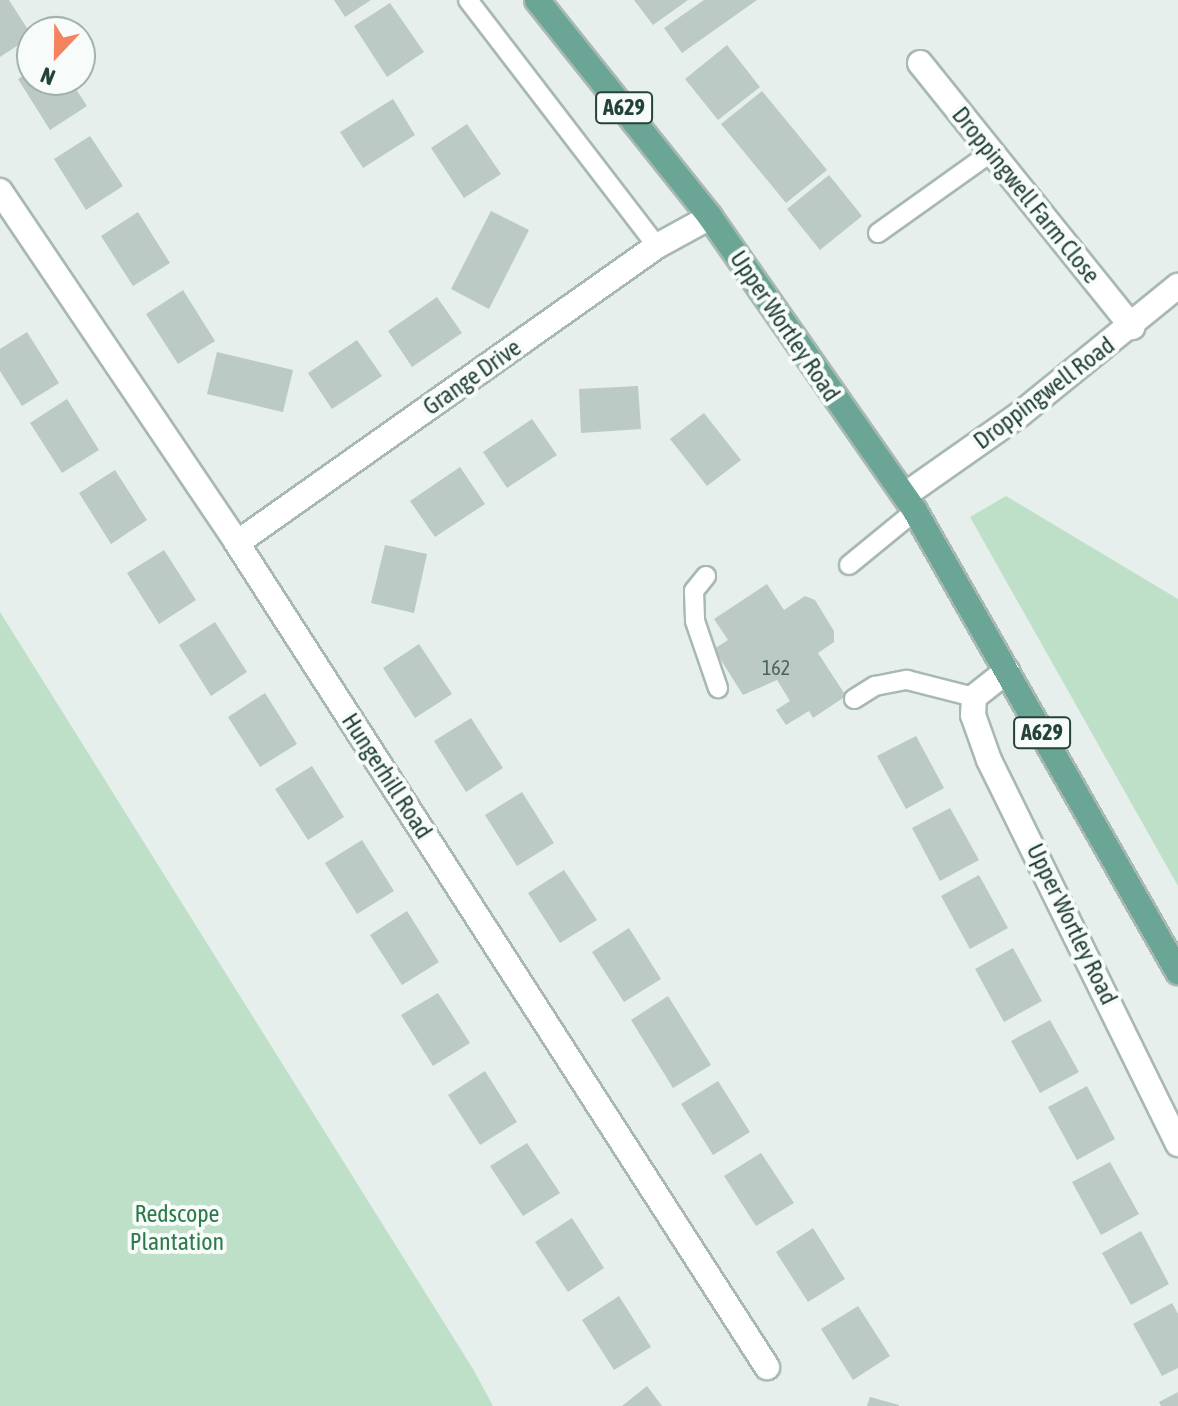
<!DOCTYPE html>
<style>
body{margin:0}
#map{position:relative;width:1178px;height:1406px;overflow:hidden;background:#e6efeb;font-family:"Asap Condensed",sans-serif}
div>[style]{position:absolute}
.green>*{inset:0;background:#bfe0c8}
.building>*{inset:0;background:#bbcac4}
.roads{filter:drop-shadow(2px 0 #a8b8b2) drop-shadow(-2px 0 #a8b8b2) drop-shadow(0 2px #a8b8b2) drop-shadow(0 -2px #a8b8b2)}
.lane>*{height:18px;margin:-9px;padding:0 9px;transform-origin:9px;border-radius:9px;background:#fff}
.street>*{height:24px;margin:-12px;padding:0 12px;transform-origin:12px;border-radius:12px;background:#fff}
.primary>*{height:24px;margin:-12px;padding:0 12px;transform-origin:12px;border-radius:12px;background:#6aa596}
span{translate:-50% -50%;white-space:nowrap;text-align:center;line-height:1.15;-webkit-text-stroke:8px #f7fbf9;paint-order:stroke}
.number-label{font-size:20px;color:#4a645c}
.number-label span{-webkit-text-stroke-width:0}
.shield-label span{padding:2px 6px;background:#f7fbf9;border:2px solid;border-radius:6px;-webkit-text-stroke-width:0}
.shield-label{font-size:22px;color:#24423a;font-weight:700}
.street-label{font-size:24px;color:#24423a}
.park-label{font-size:24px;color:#2d7a4b}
.north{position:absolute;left:16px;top:16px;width:80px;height:80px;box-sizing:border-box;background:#f7fbf9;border:2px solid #a3b1ad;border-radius:50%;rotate:202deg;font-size:22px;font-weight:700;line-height:32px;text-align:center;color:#24423a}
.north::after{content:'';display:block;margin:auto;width:28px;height:36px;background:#f4845f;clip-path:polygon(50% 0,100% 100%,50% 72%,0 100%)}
</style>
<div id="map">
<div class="green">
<div style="clip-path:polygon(1006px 496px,1178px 599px,1178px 886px,970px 517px)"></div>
<div style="clip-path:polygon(0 612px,473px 1369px,493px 1406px,0 1406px)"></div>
</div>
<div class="building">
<div style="clip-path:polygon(0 0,9px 0,32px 36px,0 57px)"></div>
<div style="clip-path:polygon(334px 0,371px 0,345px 17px)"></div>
<div style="clip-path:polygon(634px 0,688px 0,653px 25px)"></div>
<div style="clip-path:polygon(704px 0,757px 0,682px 53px,664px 28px)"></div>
<div style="clip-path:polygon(390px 3px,424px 52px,387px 77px,354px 26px)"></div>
<div style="clip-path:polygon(727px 45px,760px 87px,718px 120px,685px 79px)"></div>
<div style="clip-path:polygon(32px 70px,32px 80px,70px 80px,87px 106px,50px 130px,18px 79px)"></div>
<div style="clip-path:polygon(762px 91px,827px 170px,786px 203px,721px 124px)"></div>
<div style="clip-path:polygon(393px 99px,415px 135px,363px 168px,340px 132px)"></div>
<div style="clip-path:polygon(467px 124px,501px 174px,464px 198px,431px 148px)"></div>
<div style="clip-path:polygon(90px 136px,123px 186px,86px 210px,54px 159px)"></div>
<div style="clip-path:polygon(829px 175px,862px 216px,820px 250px,787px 209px)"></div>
<div style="clip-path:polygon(491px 211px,529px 230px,489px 309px,451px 289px)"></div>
<div style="clip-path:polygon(138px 212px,170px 263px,133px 286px,101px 236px)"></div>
<div style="clip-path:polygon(183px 290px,215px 341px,178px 364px,146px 314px)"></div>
<div style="clip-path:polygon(437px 297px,462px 333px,412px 367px,388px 331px)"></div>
<div style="clip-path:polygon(27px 332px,59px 383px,22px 406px,0 371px,0 349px)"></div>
<div style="clip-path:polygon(357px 340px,382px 376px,332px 409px,308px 373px)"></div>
<div style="clip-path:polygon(217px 352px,293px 370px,283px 412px,207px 394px)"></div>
<div style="clip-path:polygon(638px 386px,641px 429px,581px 433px,579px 389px)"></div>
<div style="clip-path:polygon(67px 399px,99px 450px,62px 473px,30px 423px)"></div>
<div style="clip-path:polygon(704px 413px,741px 460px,707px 486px,670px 439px)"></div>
<div style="clip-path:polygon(532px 419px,557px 455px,507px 488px,483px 452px)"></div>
<div style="clip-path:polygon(460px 467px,485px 504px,435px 537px,410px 501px)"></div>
<div style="clip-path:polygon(115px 470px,147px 520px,111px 544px,79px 493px)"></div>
<div style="clip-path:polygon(385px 545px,427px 554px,414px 613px,371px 603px)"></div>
<div style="clip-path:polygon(164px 550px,196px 600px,159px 624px,127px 573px)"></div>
<div style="clip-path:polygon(767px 584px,784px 610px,805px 596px,815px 600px,834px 631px,834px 642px,818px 653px,846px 696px,813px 718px,809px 711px,786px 725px,776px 710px,790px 701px,777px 680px,743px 695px,714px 649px,728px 640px,714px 619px)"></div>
<div style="clip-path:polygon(215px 622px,247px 672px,211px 696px,179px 645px)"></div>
<div style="clip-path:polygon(419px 644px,452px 694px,415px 718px,383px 668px)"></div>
<div style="clip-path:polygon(265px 693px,297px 744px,260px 767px,228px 717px)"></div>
<div style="clip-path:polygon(471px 718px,503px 768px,466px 792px,434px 741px)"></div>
<div style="clip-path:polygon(916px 736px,944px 788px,906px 809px,877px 756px)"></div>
<div style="clip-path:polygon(312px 766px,344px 817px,308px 840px,275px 789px)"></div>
<div style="clip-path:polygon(522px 792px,554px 843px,517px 866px,485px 815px)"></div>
<div style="clip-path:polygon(950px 808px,979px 860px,940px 881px,912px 828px)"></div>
<div style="clip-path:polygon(362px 840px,394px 891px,357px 914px,325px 863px)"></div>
<div style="clip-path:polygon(564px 870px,597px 920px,560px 943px,528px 893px)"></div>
<div style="clip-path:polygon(979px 875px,1008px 928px,970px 949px,941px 896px)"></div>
<div style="clip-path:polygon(407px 911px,439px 962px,402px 985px,370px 935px)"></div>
<div style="clip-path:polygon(629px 928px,661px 979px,624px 1002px,592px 952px)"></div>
<div style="clip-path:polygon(1013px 948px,1042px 1001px,1004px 1022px,975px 969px)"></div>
<div style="clip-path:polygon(438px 993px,470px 1043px,433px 1066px,401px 1015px)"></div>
<div style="clip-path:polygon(668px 996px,711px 1065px,673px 1088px,631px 1020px)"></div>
<div style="clip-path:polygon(1050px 1020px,1079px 1072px,1040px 1093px,1011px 1041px)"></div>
<div style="clip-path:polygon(485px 1071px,517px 1122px,480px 1145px,448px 1095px)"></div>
<div style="clip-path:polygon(718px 1081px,750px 1132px,713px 1155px,681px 1104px)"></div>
<div style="clip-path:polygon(1087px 1086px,1115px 1139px,1077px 1160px,1048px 1107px)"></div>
<div style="clip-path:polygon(527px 1143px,560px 1193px,523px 1216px,490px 1166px)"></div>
<div style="clip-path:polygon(761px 1153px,794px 1203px,756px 1226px,724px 1176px)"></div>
<div style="clip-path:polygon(1110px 1162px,1139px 1214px,1101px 1235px,1072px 1182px)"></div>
<div style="clip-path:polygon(572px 1218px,604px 1268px,568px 1292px,535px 1242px)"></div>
<div style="clip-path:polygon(813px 1228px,845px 1279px,808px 1302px,776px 1252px)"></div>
<div style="clip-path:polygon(1141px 1231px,1169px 1284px,1131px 1305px,1102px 1253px)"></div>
<div style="clip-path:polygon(619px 1296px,651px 1347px,614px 1370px,582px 1320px)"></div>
<div style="clip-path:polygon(1172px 1303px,1178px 1314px,1178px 1368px,1162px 1376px,1133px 1324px)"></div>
<div style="clip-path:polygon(858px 1306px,890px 1356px,853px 1380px,821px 1329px)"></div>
<div style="clip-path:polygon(647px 1386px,662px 1406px,622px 1406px)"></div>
<div style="clip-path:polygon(1178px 1392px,1178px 1406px,1161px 1406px,1159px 1402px)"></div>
<div style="clip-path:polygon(870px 1397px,899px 1405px,899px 1406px,867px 1406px)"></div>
</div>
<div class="roads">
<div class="lane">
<div style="left:468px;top:0;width:310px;rotate:52.5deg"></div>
<div style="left:878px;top:233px;width:138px;rotate:-35.5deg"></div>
<div style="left:849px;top:565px;width:85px;rotate:-39.3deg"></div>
<div style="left:706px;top:576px;width:19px;rotate:129deg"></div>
<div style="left:694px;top:591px;width:30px;rotate:88deg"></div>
<div style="left:695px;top:621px;width:71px;rotate:71.1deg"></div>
<div style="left:854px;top:699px;width:25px;rotate:-32deg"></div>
<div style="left:875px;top:686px;width:33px;rotate:-11deg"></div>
<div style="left:907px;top:680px;width:69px;rotate:14.2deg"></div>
</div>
<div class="street">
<div style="left:920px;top:63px;width:339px;rotate:51.2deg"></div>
<div style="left:0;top:191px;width:424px;rotate:56deg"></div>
<div style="left:237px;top:543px;width:980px;rotate:57.25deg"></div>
<div style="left:905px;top:495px;width:139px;rotate:-35.1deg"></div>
<div style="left:1019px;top:415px;width:205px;rotate:-39.1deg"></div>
<div style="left:237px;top:543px;width:514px;rotate:-35.27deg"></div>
<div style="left:657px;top:246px;width:60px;rotate:-28.7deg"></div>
<div style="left:1007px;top:671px;width:42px;rotate:141.8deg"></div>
<div style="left:974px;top:697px;width:18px;rotate:93deg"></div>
<div style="left:973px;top:715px;width:48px;rotate:70.4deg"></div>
<div style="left:989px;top:760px;width:428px;rotate:63.8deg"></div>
</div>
<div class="primary">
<div style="left:537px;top:0;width:278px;rotate:51.4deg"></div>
<div style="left:710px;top:217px;width:358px;rotate:55.1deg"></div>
<div style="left:915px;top:511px;width:531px;rotate:60.3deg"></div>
</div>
</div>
<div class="number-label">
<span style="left:776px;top:667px">162</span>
</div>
<div class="shield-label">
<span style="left:624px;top:108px">A629</span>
<span style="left:1042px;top:733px">A629</span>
</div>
<div class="street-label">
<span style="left:1026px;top:195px;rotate:51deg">Droppingwell Farm Close</span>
<span style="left:785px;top:326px;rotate:56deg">Upper Wortley Road</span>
<span style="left:472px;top:377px;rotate:-35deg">Grange Drive</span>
<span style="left:1044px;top:393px;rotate:-37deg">Droppingwell Road</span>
<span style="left:387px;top:776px;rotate:57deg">Hungerhill Road</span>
<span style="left:1072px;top:924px;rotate:64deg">Upper Wortley Road</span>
</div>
<div class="park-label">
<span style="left:177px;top:1228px">Redscope<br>Plantation</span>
</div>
<div class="north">N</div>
</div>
